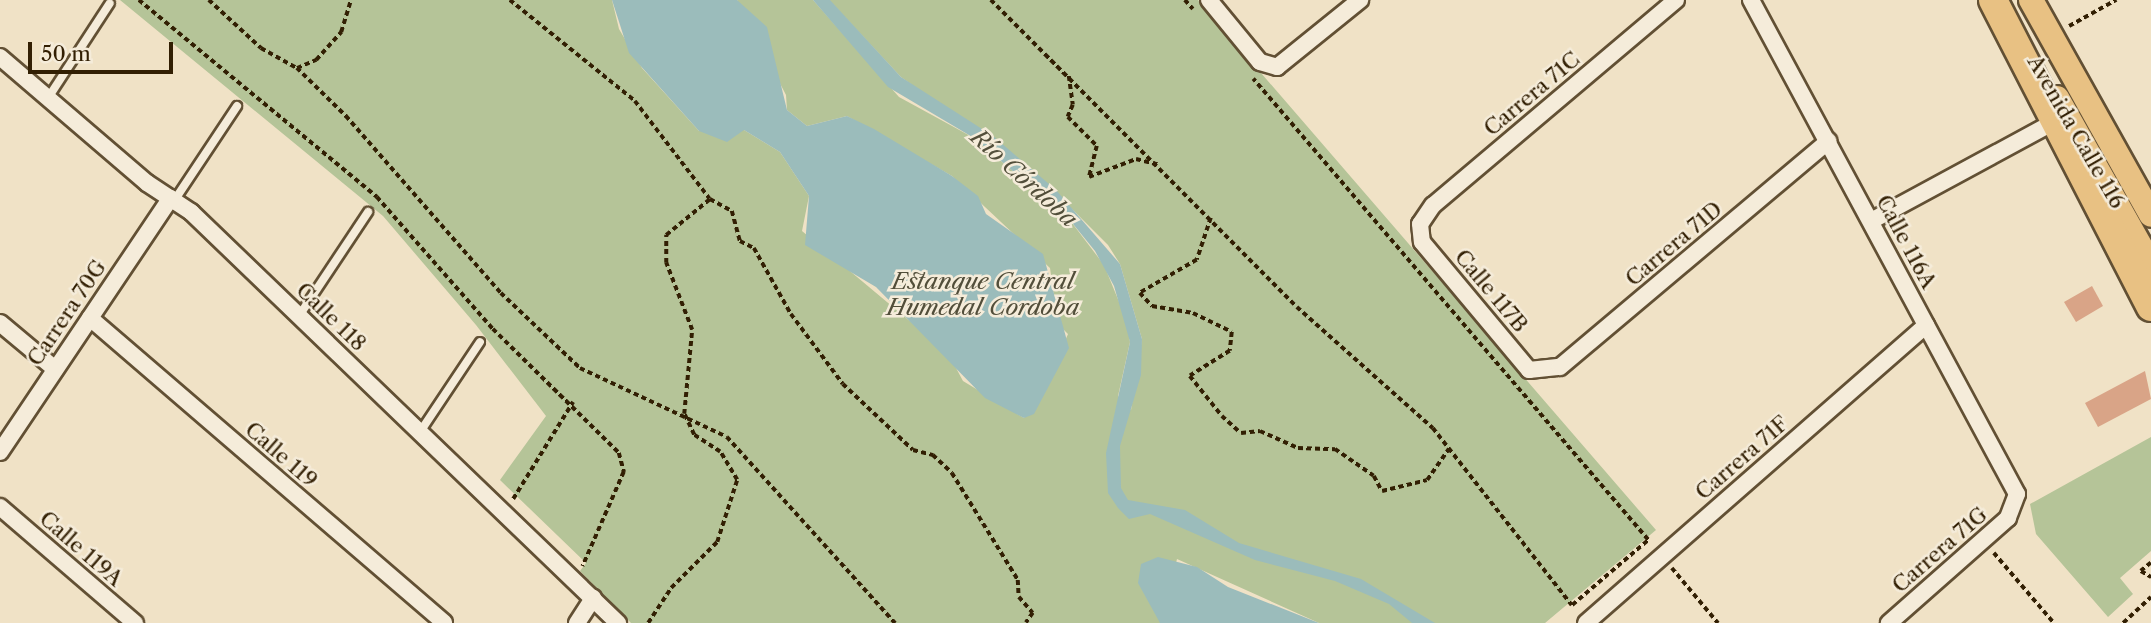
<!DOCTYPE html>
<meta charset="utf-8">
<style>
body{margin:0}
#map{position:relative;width:2151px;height:623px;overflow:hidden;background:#f0e2c6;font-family:"Libre Caslon Text",serif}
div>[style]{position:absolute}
.green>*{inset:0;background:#b5c498}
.water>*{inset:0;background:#9bbcbb}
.building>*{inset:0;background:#d9a487}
.path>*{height:3.5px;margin-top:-1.75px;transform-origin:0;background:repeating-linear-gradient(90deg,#321f03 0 5px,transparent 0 8.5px)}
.roads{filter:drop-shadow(2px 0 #625034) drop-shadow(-2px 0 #625034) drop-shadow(0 2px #625034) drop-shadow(0 -2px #625034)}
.lane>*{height:8px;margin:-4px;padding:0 4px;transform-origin:4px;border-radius:4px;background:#f5ecda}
.street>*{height:16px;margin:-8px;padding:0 8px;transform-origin:8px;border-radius:8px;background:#f5ecda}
.primary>*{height:24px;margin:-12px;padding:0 12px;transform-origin:12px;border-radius:12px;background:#e8c183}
.highway>*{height:28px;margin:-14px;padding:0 14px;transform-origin:14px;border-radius:14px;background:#e8c183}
span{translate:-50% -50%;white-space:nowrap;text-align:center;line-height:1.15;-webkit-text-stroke:5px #f5ecda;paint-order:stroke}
.street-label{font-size:21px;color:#321f03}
.water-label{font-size:23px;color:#524e3a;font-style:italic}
.scale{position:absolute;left:28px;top:42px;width:145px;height:32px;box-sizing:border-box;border:4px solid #321f03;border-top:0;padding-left:9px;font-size:21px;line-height:24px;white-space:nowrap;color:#321f03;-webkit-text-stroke:5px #f5ecda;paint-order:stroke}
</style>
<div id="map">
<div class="green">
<div style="clip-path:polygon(120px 0,612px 0,619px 29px,642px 68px,699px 131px,744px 130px,780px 152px,809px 196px,802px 231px,948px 353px,963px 381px,1024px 418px,1041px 397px,1068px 334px,1058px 324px,1050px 268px,952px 176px,847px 116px,807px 126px,787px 110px,786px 95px,737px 0,813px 0,899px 97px,974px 138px,1069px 219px,1104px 265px,1126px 319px,1130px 342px,1118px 396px,1131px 410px,1142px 339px,1120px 264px,1108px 245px,1037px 174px,901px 77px,829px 0,1198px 0,1656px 530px,1545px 623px,1319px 623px,1177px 559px,1161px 623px,631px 623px,580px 571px,586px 563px,500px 480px,546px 416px,476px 325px,383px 216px)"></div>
<div style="clip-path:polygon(2151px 437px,2151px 551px,2120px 578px,2133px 594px,2108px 617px,2036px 534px,2030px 504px)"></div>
</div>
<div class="water">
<div style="clip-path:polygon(612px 0,737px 0,767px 27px,787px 110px,807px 126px,847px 116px,874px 129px,952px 176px,978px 196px,986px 214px,1043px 254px,1069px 348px,1034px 414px,1024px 418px,985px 398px,876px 287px,805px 245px,809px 196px,780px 152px,744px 130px,727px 142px,699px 131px,629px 53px)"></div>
<div style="clip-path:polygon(813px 0,830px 0,901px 77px,993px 136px,1056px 190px,1120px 264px,1142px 339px,1141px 375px,1120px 446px,1121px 488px,1128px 500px,1185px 510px,1239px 543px,1361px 579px,1435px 623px,1412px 623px,1389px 604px,1335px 581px,1255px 560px,1150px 514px,1129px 519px,1118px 508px,1108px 493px,1106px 453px,1130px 342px,1114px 286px,1095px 251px,1069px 219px,974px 138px,888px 87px)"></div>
<div style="clip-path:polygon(1158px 557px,1197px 567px,1228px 587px,1319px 623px,1160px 623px,1138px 583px,1141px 564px)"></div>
</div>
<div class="building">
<div style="clip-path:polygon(2092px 286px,2103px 306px,2076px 322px,2064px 302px)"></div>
<div style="clip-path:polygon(2145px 371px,2151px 399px,2098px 427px,2085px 403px)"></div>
</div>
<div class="path">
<div style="left:139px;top:0;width:309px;rotate:39.6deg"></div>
<div style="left:377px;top:197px;width:176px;rotate:48.7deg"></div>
<div style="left:493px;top:329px;width:177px;rotate:44.5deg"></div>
<div style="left:619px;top:453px;width:20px;rotate:75deg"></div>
<div style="left:624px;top:472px;width:103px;rotate:113.6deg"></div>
<div style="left:209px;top:0;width:71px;rotate:42.7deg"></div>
<div style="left:261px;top:48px;width:41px;rotate:29.1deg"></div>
<div style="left:297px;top:68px;width:69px;rotate:44.4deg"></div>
<div style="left:346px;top:116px;width:235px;rotate:48.8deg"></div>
<div style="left:501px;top:293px;width:109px;rotate:43.5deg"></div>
<div style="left:580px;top:368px;width:162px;rotate:25.1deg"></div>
<div style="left:727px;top:437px;width:251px;rotate:47.9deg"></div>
<div style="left:510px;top:0;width:161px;rotate:38.9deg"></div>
<div style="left:635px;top:101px;width:123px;rotate:52.6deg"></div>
<div style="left:710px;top:199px;width:25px;rotate:29deg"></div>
<div style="left:732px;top:211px;width:31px;rotate:75deg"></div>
<div style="left:740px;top:241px;width:16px;rotate:27deg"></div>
<div style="left:754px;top:248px;width:76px;rotate:60.7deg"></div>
<div style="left:791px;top:314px;width:87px;rotate:53.4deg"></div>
<div style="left:843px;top:384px;width:96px;rotate:43.3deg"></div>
<div style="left:913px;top:450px;width:21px;rotate:14deg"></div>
<div style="left:933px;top:455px;width:26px;rotate:43deg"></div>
<div style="left:952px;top:473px;width:126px;rotate:58.3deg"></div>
<div style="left:1018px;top:580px;width:17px;rotate:87deg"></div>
<div style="left:1019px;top:597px;width:21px;rotate:49deg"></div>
<div style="left:1033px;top:613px;width:12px;rotate:125deg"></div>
<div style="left:991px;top:0;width:433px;rotate:45.1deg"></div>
<div style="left:1297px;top:307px;width:182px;rotate:41.7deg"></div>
<div style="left:1433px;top:428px;width:225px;rotate:51.9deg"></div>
<div style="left:1572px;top:605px;width:100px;rotate:-40.5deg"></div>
<div style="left:1648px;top:540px;width:607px;rotate:-130.59deg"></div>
<div style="left:1185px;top:0;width:12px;rotate:48deg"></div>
<div style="left:2069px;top:26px;width:54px;rotate:-29deg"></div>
<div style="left:297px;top:68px;width:21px;rotate:-23deg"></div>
<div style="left:316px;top:60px;width:38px;rotate:-48deg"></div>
<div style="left:341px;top:32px;width:34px;rotate:-73deg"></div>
<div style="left:1069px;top:76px;width:29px;rotate:82deg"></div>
<div style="left:1073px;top:105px;width:13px;rotate:113deg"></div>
<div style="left:1068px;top:117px;width:41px;rotate:45deg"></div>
<div style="left:1097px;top:146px;width:32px;rotate:104deg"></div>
<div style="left:1089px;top:177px;width:50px;rotate:-21deg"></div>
<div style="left:1136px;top:159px;width:25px;rotate:14deg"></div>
<div style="left:1211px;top:218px;width:44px;rotate:108.4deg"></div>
<div style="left:1197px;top:260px;width:66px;rotate:149.9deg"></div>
<div style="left:1140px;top:293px;width:18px;rotate:47deg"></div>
<div style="left:1152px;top:306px;width:42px;rotate:9.7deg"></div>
<div style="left:1193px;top:313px;width:43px;rotate:26deg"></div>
<div style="left:1232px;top:332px;width:19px;rotate:96deg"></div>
<div style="left:1230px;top:351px;width:47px;rotate:148deg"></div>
<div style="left:1190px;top:376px;width:51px;rotate:51.3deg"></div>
<div style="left:1222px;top:416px;width:25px;rotate:42deg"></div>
<div style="left:1241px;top:433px;width:19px;rotate:-6deg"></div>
<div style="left:1260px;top:431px;width:42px;rotate:24.1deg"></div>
<div style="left:1298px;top:448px;width:37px;rotate:2deg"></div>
<div style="left:1335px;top:449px;width:47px;rotate:34.7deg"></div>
<div style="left:1374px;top:476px;width:17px;rotate:62deg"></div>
<div style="left:1382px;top:491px;width:46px;rotate:-13.7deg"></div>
<div style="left:1427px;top:480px;width:38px;rotate:-55deg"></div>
<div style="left:513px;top:499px;width:114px;rotate:-58.3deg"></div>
<div style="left:1994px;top:553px;width:92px;rotate:49.4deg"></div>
<div style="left:2151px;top:563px;width:13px;rotate:141deg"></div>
<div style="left:2141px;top:571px;width:12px;rotate:31deg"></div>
<div style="left:1672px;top:568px;width:72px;rotate:50.1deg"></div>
<div style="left:648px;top:623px;width:42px;rotate:-56.7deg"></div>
<div style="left:671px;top:588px;width:65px;rotate:-45deg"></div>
<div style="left:717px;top:542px;width:65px;rotate:-72.1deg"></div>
<div style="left:737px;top:480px;width:33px;rotate:-121deg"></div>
<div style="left:720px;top:452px;width:31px;rotate:-147deg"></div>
<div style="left:694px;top:435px;width:23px;rotate:-115deg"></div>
<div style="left:684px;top:414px;width:84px;rotate:-84.6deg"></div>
<div style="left:692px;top:330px;width:72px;rotate:-111.2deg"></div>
<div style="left:666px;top:263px;width:28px;rotate:-90deg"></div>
<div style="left:666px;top:235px;width:57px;rotate:-39.3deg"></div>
<div style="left:2123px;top:623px;width:38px;rotate:-43deg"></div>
</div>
<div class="roads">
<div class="lane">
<div style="left:48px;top:98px;width:113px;rotate:-56.9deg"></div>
<div style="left:174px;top:201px;width:114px;rotate:-56.4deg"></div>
<div style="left:299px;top:316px;width:125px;rotate:-56.4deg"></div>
<div style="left:420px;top:432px;width:108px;rotate:-56.3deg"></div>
</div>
<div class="street">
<div style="left:1209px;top:0;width:80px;rotate:50.6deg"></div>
<div style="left:1260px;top:62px;width:18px;rotate:16deg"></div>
<div style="left:1277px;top:67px;width:107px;rotate:-38.9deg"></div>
<div style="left:1676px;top:0;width:318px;rotate:139.8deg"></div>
<div style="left:1433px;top:205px;width:23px;rotate:124deg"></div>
<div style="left:1420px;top:224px;width:18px;rotate:84deg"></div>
<div style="left:1422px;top:242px;width:167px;rotate:50.1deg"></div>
<div style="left:1529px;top:370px;width:31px;rotate:-6deg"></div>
<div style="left:1560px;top:367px;width:351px;rotate:-40.1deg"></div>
<div style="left:1751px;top:0;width:561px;rotate:61.7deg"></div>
<div style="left:2017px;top:494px;width:26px;rotate:111deg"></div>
<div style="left:2008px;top:518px;width:159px;rotate:138.6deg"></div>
<div style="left:0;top:57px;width:194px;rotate:40.6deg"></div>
<div style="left:147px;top:183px;width:53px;rotate:33.4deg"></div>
<div style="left:191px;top:212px;width:593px;rotate:43.91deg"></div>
<div style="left:1871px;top:221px;width:208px;rotate:-28.4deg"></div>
<div style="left:90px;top:318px;width:467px;rotate:40.7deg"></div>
<div style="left:0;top:323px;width:72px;rotate:39.9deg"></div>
<div style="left:0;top:452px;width:306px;rotate:-56.1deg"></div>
<div style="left:0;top:507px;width:178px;rotate:40.7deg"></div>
<div style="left:577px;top:623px;width:30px;rotate:-57deg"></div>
<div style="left:1586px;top:623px;width:452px;rotate:-41.2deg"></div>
</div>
<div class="primary">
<div style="left:2031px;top:0;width:246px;rotate:60.8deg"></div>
<div style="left:2057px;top:98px;width:192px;rotate:60.6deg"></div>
</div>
<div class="highway">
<div style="left:1993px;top:0;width:345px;rotate:62.8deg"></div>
</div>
</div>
<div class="street-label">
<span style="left:1532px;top:94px;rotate:-40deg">Carrera 71C</span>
<span style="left:2076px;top:132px;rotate:60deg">Avenida Calle 116</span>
<span style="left:1906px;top:242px;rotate:62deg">Calle 116A</span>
<span style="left:1674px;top:244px;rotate:-40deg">Carrera 71D</span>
<span style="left:1491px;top:291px;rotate:50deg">Calle 117B</span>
<span style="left:67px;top:313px;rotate:-56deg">Carrera 70G</span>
<span style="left:331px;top:317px;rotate:44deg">Calle 118</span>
<span style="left:281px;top:455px;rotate:41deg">Calle 119</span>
<span style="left:1742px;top:458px;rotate:-41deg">Carrera 71F</span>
<span style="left:81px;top:549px;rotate:41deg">Calle 119A</span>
<span style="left:1940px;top:550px;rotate:-41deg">Carrera 71G</span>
</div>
<div class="water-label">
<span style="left:1024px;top:178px;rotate:42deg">Río Córdoba</span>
<span style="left:983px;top:294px">Estanque Central<br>Humedal Cordoba</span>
</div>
<div class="scale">50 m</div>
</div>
